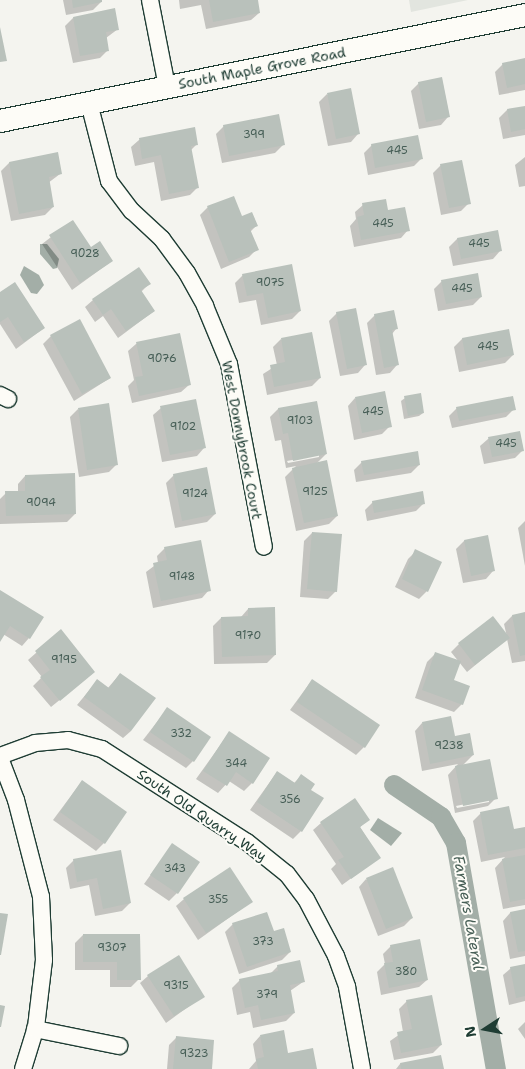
<!DOCTYPE html>
<style>
body{margin:0}
#map{position:relative;width:525px;height:1069px;overflow:hidden;background:#f4f4ef;font-family:"Shantell Sans",sans-serif}
div>[style]{position:absolute}
.built>*{inset:0;background:#e2e5df}
.water>*{inset:0;background:#a3aea7}
.shadow>*{inset:0;background:#0003}
.canal>*{height:20px;margin:-10px;padding:0 10px;transform-origin:10px;border-radius:10px;background:#a3aea7}
.building>*{inset:0;background:#b9c1bb}
.roads{filter:drop-shadow(1px 0 #1f3d34) drop-shadow(-1px 0 #1f3d34) drop-shadow(0 1px #1f3d34) drop-shadow(0 -1px #1f3d34)}
.minor>*{height:16px;margin:-8px;padding:0 8px;transform-origin:8px;border-radius:8px;background:#fdfcf7}
.secondary>*{height:22px;margin:-11px;padding:0 11px;transform-origin:11px;border-radius:11px;background:#fdfcf7}
span{translate:-50% -50%;white-space:nowrap;text-align:center;line-height:1.15;-webkit-text-stroke:4px #fdfcf7;paint-order:stroke}
.number-label{font-size:11px;color:#465e56}
.number-label span{-webkit-text-stroke-width:0}
.street-label{font-size:14px;color:#1f3d34}
.water-label{font-size:15px;color:#475f56;font-style:italic}
.north{position:absolute;left:460px;top:1004px;width:50px;height:50px;-webkit-text-stroke:4px #fdfcf7;paint-order:stroke;rotate:259deg;font-size:14px;font-weight:700;line-height:20px;text-align:center;color:#1f3d34}
.north::after{content:'';display:block;margin:auto;width:18px;height:22px;background:#1f3d34;clip-path:polygon(50% 0,100% 100%,50% 72%,0 100%)}
</style>
<div id="map">
<div class="built">
<div style="clip-path:polygon(409px 0,468px 0,411px 12px)"></div>
</div>
<div class="water">
<div style="clip-path:polygon(40px 244px,47px 244px,59px 259px,57px 268px,53px 269px,40px 254px)"></div>
<div style="clip-path:polygon(24px 266px,39px 275px,44px 285px,37px 294px,31px 293px,20px 275px)"></div>
<div style="clip-path:polygon(378px 818px,402px 833px,391px 846px,370px 830px)"></div>
</div>
<div class="shadow">
<div style="clip-path:polygon(63px 0,101px 0,101px 2px,93px 10px,66px 15px)"></div>
<div style="clip-path:polygon(179px 0,256px 0,259px 13px,251px 20px,206px 29px,201px 5px,180px 9px)"></div>
<div style="clip-path:polygon(73px 18px,118px 29px,106px 38px,108px 50px,100px 58px,73px 63px,65px 26px)"></div>
<div style="clip-path:polygon(525px 60px,525px 90px,499px 95px,495px 72px,503px 64px)"></div>
<div style="clip-path:polygon(419px 83px,448px 117px,441px 125px,419px 129px,411px 91px)"></div>
<div style="clip-path:polygon(327px 94px,358px 134px,351px 142px,328px 146px,319px 102px)"></div>
<div style="clip-path:polygon(525px 107px,525px 135px,503px 139px,499px 118px,507px 110px)"></div>
<div style="clip-path:polygon(224px 126px,283px 145px,275px 153px,222px 163px,216px 134px)"></div>
<div style="clip-path:polygon(194px 128px,197px 144px,190px 151px,198px 187px,190px 195px,161px 201px,154px 162px,135px 166px,131px 147px,139px 140px)"></div>
<div style="clip-path:polygon(372px 145px,422px 158px,414px 166px,368px 175px,364px 153px)"></div>
<div style="clip-path:polygon(57px 154px,60px 174px,48px 183px,53px 207px,45px 215px,11px 221px,1px 171px,9px 163px)"></div>
<div style="clip-path:polygon(525px 157px,525px 186px,519px 187px,515px 165px)"></div>
<div style="clip-path:polygon(441px 165px,469px 203px,461px 211px,441px 215px,433px 173px)"></div>
<div style="clip-path:polygon(363px 205px,408px 230px,401px 238px,354px 247px,350px 226px,356px 219px,355px 212px)"></div>
<div style="clip-path:polygon(208px 207px,256px 226px,250px 232px,257px 249px,249px 257px,221px 269px,200px 215px)"></div>
<div style="clip-path:polygon(72px 221px,90px 249px,112px 261px,72px 290px,42px 244px)"></div>
<div style="clip-path:polygon(497px 231px,500px 251px,493px 259px,453px 266px,449px 247px,457px 239px)"></div>
<div style="clip-path:polygon(243px 275px,300px 311px,292px 319px,261px 325px,256px 300px,239px 303px,235px 283px)"></div>
<div style="clip-path:polygon(442px 281px,481px 297px,473px 305px,438px 311px,434px 289px)"></div>
<div style="clip-path:polygon(149px 284px,141px 292px,154px 311px,118px 338px,103px 316px,95px 322px,85px 307px,93px 300px)"></div>
<div style="clip-path:polygon(0 294px,44px 328px,16px 349px,0 324px)"></div>
<div style="clip-path:polygon(337px 313px,365px 365px,358px 373px,340px 376px,329px 321px)"></div>
<div style="clip-path:polygon(375px 315px,396px 329px,392px 334px,397px 365px,390px 373px,376px 375px,367px 323px)"></div>
<div style="clip-path:polygon(508px 330px,513px 355px,505px 363px,459px 372px,454px 347px,462px 339px)"></div>
<div style="clip-path:polygon(179px 335px,189px 385px,181px 392px,132px 403px,128px 386px,134px 380px,128px 351px,136px 344px)"></div>
<div style="clip-path:polygon(51px 336px,110px 378px,74px 401px,43px 344px)"></div>
<div style="clip-path:polygon(281px 339px,320px 378px,312px 386px,267px 395px,263px 374px,277px 365px,273px 347px)"></div>
<div style="clip-path:polygon(355px 398px,390px 426px,382px 434px,354px 440px,348px 406px)"></div>
<div style="clip-path:polygon(405px 398px,423px 413px,419px 416px,404px 419px,401px 401px)"></div>
<div style="clip-path:polygon(evenodd,316px 402px,326px 454px,316px 464px,337px 516px,329px 524px,296px 531px,285px 477px,296px 466px,286px 468px,281px 440px,275px 441px,270px 417px,278px 409px,316px 402px,319px 455px,319px 457px,288px 463px,287px 461px,319px 455px)"></div>
<div style="clip-path:polygon(161px 408px,204px 448px,197px 456px,162px 462px,153px 415px)"></div>
<div style="clip-path:polygon(457px 408px,514px 409px,506px 417px,452px 428px,449px 416px)"></div>
<div style="clip-path:polygon(78px 409px,117px 464px,109px 472px,79px 477px,70px 417px)"></div>
<div style="clip-path:polygon(519px 432px,523px 450px,515px 458px,484px 464px,480px 446px,488px 439px)"></div>
<div style="clip-path:polygon(362px 462px,419px 465px,411px 473px,356px 482px,354px 470px)"></div>
<div style="clip-path:polygon(174px 475px,215px 514px,207px 522px,175px 528px,166px 483px)"></div>
<div style="clip-path:polygon(25px 476px,75px 514px,67px 522px,0 524px,0 499px,6px 493px,18px 492px,18px 484px)"></div>
<div style="clip-path:polygon(373px 502px,424px 503px,416px 511px,367px 521px,365px 510px)"></div>
<div style="clip-path:polygon(525px 521px,525px 566px,518px 528px)"></div>
<div style="clip-path:polygon(312px 533px,336px 591px,328px 599px,300px 597px,304px 541px)"></div>
<div style="clip-path:polygon(487px 537px,493px 571px,486px 579px,463px 583px,456px 549px,464px 541px)"></div>
<div style="clip-path:polygon(165px 548px,209px 590px,202px 598px,153px 608px,146px 572px,158px 563px,157px 556px)"></div>
<div style="clip-path:polygon(416px 551px,427px 591px,419px 599px,395px 587px,408px 559px)"></div>
<div style="clip-path:polygon(0 591px,29px 638px,22px 646px,3px 634px,0 639px)"></div>
<div style="clip-path:polygon(248px 609px,275px 655px,267px 663px,214px 664px,213px 626px,221px 618px,241px 617px)"></div>
<div style="clip-path:polygon(525px 613px,525px 661px,512px 663px,507px 639px,467px 672px,451px 652px,459px 644px,507px 637px,504px 624px,512px 616px)"></div>
<div style="clip-path:polygon(61px 631px,94px 672px,51px 707px,33px 686px,42px 677px,28px 660px)"></div>
<div style="clip-path:polygon(435px 654px,462px 704px,454px 712px,415px 698px,427px 662px)"></div>
<div style="clip-path:polygon(120px 674px,131px 731px,123px 738px,77px 705px,97px 681px,107px 689px)"></div>
<div style="clip-path:polygon(312px 680px,364px 747px,356px 755px,290px 710px)"></div>
<div style="clip-path:polygon(167px 709px,193px 761px,186px 768px,143px 740px)"></div>
<div style="clip-path:polygon(evenodd,422px 723px,454px 738px,473px 755px,463px 765px,496px 798px,488px 806px,455px 813px,448px 775px,458px 764px,422px 771px,415px 731px,422px 723px,489px 799px,489px 802px,457px 808px,456px 806px,489px 799px)"></div>
<div style="clip-path:polygon(229px 733px,252px 783px,244px 791px,229px 781px,218px 793px,196px 779px)"></div>
<div style="clip-path:polygon(277px 772px,294px 783px,301px 776px,309px 790px,301px 831px,293px 839px,250px 810px)"></div>
<div style="clip-path:polygon(82px 781px,104px 843px,96px 851px,53px 820px)"></div>
<div style="clip-path:polygon(481px 813px,513px 830px,525px 828px,525px 905px,503px 909px,495px 868px,505px 857px,481px 862px,473px 821px)"></div>
<div style="clip-path:polygon(368px 820px,360px 827px,379px 858px,342px 885px,331px 869px,336px 864px,313px 830px,321px 823px)"></div>
<div style="clip-path:polygon(172px 845px,177px 893px,169px 901px,144px 884px)"></div>
<div style="clip-path:polygon(74px 860px,130px 903px,122px 911px,95px 916px,89px 885px,70px 889px,66px 868px)"></div>
<div style="clip-path:polygon(366px 879px,412px 918px,404px 926px,378px 936px,359px 887px)"></div>
<div style="clip-path:polygon(184px 899px,251px 902px,198px 940px,176px 906px)"></div>
<div style="clip-path:polygon(525px 910px,525px 956px,510px 959px,503px 921px,510px 913px)"></div>
<div style="clip-path:polygon(233px 924px,273px 933px,290px 952px,282px 960px,239px 974px,225px 932px)"></div>
<div style="clip-path:polygon(83px 935px,139px 979px,131px 987px,110px 987px,110px 970px,75px 970px,75px 943px)"></div>
<div style="clip-path:polygon(391px 946px,427px 980px,419px 987px,381px 995px,377px 972px,385px 964px,383px 954px)"></div>
<div style="clip-path:polygon(525px 965px,525px 1001px,509px 1005px,503px 975px,511px 968px)"></div>
<div style="clip-path:polygon(278px 966px,303px 982px,290px 991px,294px 1013px,286px 1021px,253px 1028px,250px 1012px,237px 1015px,232px 988px,240px 980px,270px 974px)"></div>
<div style="clip-path:polygon(148px 976px,203px 996px,166px 1023px,140px 983px)"></div>
<div style="clip-path:polygon(407px 1001px,441px 1045px,433px 1053px,394px 1060px,390px 1041px,403px 1032px,399px 1009px)"></div>
<div style="clip-path:polygon(525px 1022px,525px 1039px,518px 1029px)"></div>
<div style="clip-path:polygon(260px 1036px,287px 1054px,316px 1069px,249px 1069px,256px 1061px,253px 1044px)"></div>
<div style="clip-path:polygon(177px 1037px,211px 1069px,167px 1069px,169px 1045px)"></div>
<div style="clip-path:polygon(400px 1064px,443px 1069px,396px 1069px)"></div>
</div>
<div class="canal">
<div style="left:394px;top:785px;width:57px;rotate:34.2deg"></div>
<div style="left:441px;top:817px;width:30px;rotate:60deg"></div>
<div style="left:456px;top:843px;width:230px;rotate:80deg"></div>
</div>
<div class="building">
<div style="clip-path:polygon(72px 0,102px 0,102px 2px,73px 8px)"></div>
<div style="clip-path:polygon(209px 0,258px 0,260px 13px,213px 22px)"></div>
<div style="clip-path:polygon(115px 8px,119px 30px,106px 32px,109px 51px,80px 56px,73px 17px)"></div>
<div style="clip-path:polygon(0 27px,7px 61px,0 62px)"></div>
<div style="clip-path:polygon(525px 58px,525px 84px,507px 88px,502px 63px)"></div>
<div style="clip-path:polygon(442px 77px,450px 117px,426px 122px,418px 82px)"></div>
<div style="clip-path:polygon(351px 88px,360px 134px,336px 139px,327px 93px)"></div>
<div style="clip-path:polygon(525px 106px,525px 129px,511px 132px,507px 109px)"></div>
<div style="clip-path:polygon(279px 114px,285px 145px,229px 156px,223px 125px)"></div>
<div style="clip-path:polygon(195px 127px,198px 145px,191px 146px,199px 188px,169px 194px,161px 155px,142px 159px,139px 138px)"></div>
<div style="clip-path:polygon(418px 135px,423px 159px,375px 168px,371px 144px)"></div>
<div style="clip-path:polygon(58px 152px,62px 174px,49px 177px,54px 207px,19px 214px,9px 162px)"></div>
<div style="clip-path:polygon(462px 160px,471px 204px,449px 208px,440px 164px)"></div>
<div style="clip-path:polygon(234px 196px,242px 216px,252px 212px,258px 226px,250px 229px,259px 250px,229px 262px,207px 206px)"></div>
<div style="clip-path:polygon(386px 199px,388px 210px,405px 207px,410px 231px,361px 240px,357px 217px,364px 215px,362px 203px)"></div>
<div style="clip-path:polygon(73px 220px,91px 247px,100px 241px,113px 261px,80px 283px,49px 235px)"></div>
<div style="clip-path:polygon(498px 230px,502px 251px,461px 259px,457px 238px)"></div>
<div style="clip-path:polygon(292px 264px,301px 311px,268px 318px,263px 293px,247px 296px,242px 274px)"></div>
<div style="clip-path:polygon(139px 267px,151px 284px,141px 290px,155px 311px,126px 331px,111px 309px,103px 315px,92px 299px)"></div>
<div style="clip-path:polygon(478px 273px,482px 297px,446px 304px,441px 280px)"></div>
<div style="clip-path:polygon(15px 282px,45px 328px,24px 342px,8px 317px,0 322px,0 292px)"></div>
<div style="clip-path:polygon(356px 308px,367px 365px,347px 369px,336px 312px)"></div>
<div style="clip-path:polygon(394px 310px,398px 329px,392px 330px,399px 365px,384px 368px,374px 314px)"></div>
<div style="clip-path:polygon(80px 319px,111px 378px,82px 394px,50px 335px)"></div>
<div style="clip-path:polygon(509px 329px,514px 355px,467px 365px,462px 338px)"></div>
<div style="clip-path:polygon(312px 332px,321px 378px,274px 387px,270px 365px,285px 362px,281px 338px)"></div>
<div style="clip-path:polygon(180px 333px,191px 385px,139px 396px,135px 377px,143px 376px,136px 342px)"></div>
<div style="clip-path:polygon(385px 391px,392px 427px,362px 433px,355px 397px)"></div>
<div style="clip-path:polygon(421px 393px,424px 413px,408px 416px,404px 396px)"></div>
<div style="clip-path:polygon(513px 396px,516px 410px,459px 421px,456px 407px)"></div>
<div style="clip-path:polygon(196px 399px,206px 448px,170px 455px,160px 406px)"></div>
<div style="clip-path:polygon(317px 401px,327px 454px,293px 461px,288px 433px,283px 434px,278px 408px)"></div>
<div style="clip-path:polygon(109px 403px,118px 465px,87px 470px,78px 408px)"></div>
<div style="clip-path:polygon(520px 431px,524px 451px,492px 457px,488px 437px)"></div>
<div style="clip-path:polygon(418px 451px,420px 465px,364px 475px,361px 461px)"></div>
<div style="clip-path:polygon(327px 460px,338px 516px,304px 523px,292px 468px)"></div>
<div style="clip-path:polygon(207px 467px,216px 514px,182px 521px,173px 474px)"></div>
<div style="clip-path:polygon(75px 473px,76px 514px,6px 516px,5px 491px,25px 491px,25px 475px)"></div>
<div style="clip-path:polygon(423px 491px,425px 504px,374px 513px,372px 501px)"></div>
<div style="clip-path:polygon(312px 532px,342px 534px,337px 592px,307px 589px)"></div>
<div style="clip-path:polygon(488px 535px,495px 571px,471px 576px,464px 540px)"></div>
<div style="clip-path:polygon(201px 540px,211px 591px,161px 601px,153px 563px,167px 560px,164px 547px)"></div>
<div style="clip-path:polygon(415px 549px,442px 562px,428px 592px,402px 579px)"></div>
<div style="clip-path:polygon(0 590px,44px 617px,30px 639px,10px 626px,0 642px)"></div>
<div style="clip-path:polygon(275px 607px,276px 655px,222px 657px,221px 617px,248px 616px,248px 608px)"></div>
<div style="clip-path:polygon(525px 612px,525px 655px,520px 656px,512px 615px)"></div>
<div style="clip-path:polygon(493px 616px,510px 638px,475px 665px,458px 643px)"></div>
<div style="clip-path:polygon(61px 629px,95px 672px,60px 701px,40px 677px,50px 670px,35px 651px)"></div>
<div style="clip-path:polygon(435px 652px,461px 661px,454px 680px,470px 686px,463px 705px,422px 690px)"></div>
<div style="clip-path:polygon(120px 673px,156px 698px,131px 731px,84px 697px,97px 679px,109px 688px)"></div>
<div style="clip-path:polygon(312px 679px,380px 725px,365px 748px,297px 702px)"></div>
<div style="clip-path:polygon(167px 707px,211px 737px,194px 762px,150px 732px)"></div>
<div style="clip-path:polygon(451px 716px,455px 736px,470px 733px,474px 755px,430px 764px,422px 722px)"></div>
<div style="clip-path:polygon(229px 731px,270px 758px,253px 784px,236px 772px,227px 786px,203px 771px)"></div>
<div style="clip-path:polygon(490px 759px,498px 799px,463px 806px,455px 766px)"></div>
<div style="clip-path:polygon(277px 771px,295px 783px,301px 774px,315px 784px,311px 790px,324px 798px,302px 832px,257px 802px)"></div>
<div style="clip-path:polygon(82px 780px,127px 812px,105px 844px,60px 812px)"></div>
<div style="clip-path:polygon(355px 798px,370px 820px,360px 827px,381px 858px,351px 879px,338px 860px,344px 857px,320px 822px)"></div>
<div style="clip-path:polygon(509px 806px,514px 829px,525px 827px,525px 848px,488px 855px,480px 812px)"></div>
<div style="clip-path:polygon(172px 843px,200px 862px,178px 894px,150px 875px)"></div>
<div style="clip-path:polygon(121px 850px,131px 903px,103px 909px,97px 878px,77px 882px,73px 859px)"></div>
<div style="clip-path:polygon(525px 855px,525px 899px,510px 902px,502px 859px)"></div>
<div style="clip-path:polygon(230px 867px,253px 902px,206px 933px,183px 898px)"></div>
<div style="clip-path:polygon(393px 867px,413px 918px,386px 929px,366px 878px)"></div>
<div style="clip-path:polygon(525px 909px,525px 951px,518px 952px,510px 912px)"></div>
<div style="clip-path:polygon(267px 912px,274px 931px,284px 928px,291px 952px,247px 967px,232px 923px)"></div>
<div style="clip-path:polygon(0 913px,8px 914px,1px 955px,0 955px)"></div>
<div style="clip-path:polygon(83px 934px,140px 934px,141px 980px,117px 980px,117px 962px,83px 962px)"></div>
<div style="clip-path:polygon(420px 939px,428px 980px,389px 988px,384px 963px,393px 962px,390px 945px)"></div>
<div style="clip-path:polygon(179px 955px,205px 997px,174px 1016px,147px 975px)"></div>
<div style="clip-path:polygon(300px 960px,305px 982px,290px 985px,295px 1013px,261px 1020px,258px 1005px,245px 1008px,239px 979px,278px 971px,277px 965px)"></div>
<div style="clip-path:polygon(525px 964px,525px 996px,516px 998px,510px 967px)"></div>
<div style="clip-path:polygon(432px 995px,442px 1045px,401px 1053px,397px 1032px,412px 1029px,406px 1000px)"></div>
<div style="clip-path:polygon(0 1005px,5px 1006px,1px 1027px,0 1027px)"></div>
<div style="clip-path:polygon(284px 1030px,288px 1053px,313px 1048px,317px 1069px,258px 1069px,256px 1059px,264px 1057px,260px 1035px)"></div>
<div style="clip-path:polygon(176px 1036px,214px 1040px,212px 1069px,173px 1069px)"></div>
<div style="clip-path:polygon(441px 1055px,444px 1069px,401px 1069px,400px 1063px)"></div>
</div>
<div class="roads">
<div class="minor">
<div style="left:150px;top:0;width:89px;rotate:78.9deg"></div>
<div style="left:89px;top:103px;width:81px;rotate:75.6deg"></div>
<div style="left:109px;top:181px;width:38px;rotate:53deg"></div>
<div style="left:132px;top:211px;width:41px;rotate:43deg"></div>
<div style="left:162px;top:239px;width:42px;rotate:53.7deg"></div>
<div style="left:187px;top:273px;width:38px;rotate:61deg"></div>
<div style="left:205px;top:306px;width:63px;rotate:67.5deg"></div>
<div style="left:229px;top:364px;width:186px;rotate:79.2deg"></div>
<div style="left:0;top:395px;width:9px;rotate:27deg"></div>
<div style="left:0;top:756px;width:37px;rotate:-20deg"></div>
<div style="left:35px;top:743px;width:33px;rotate:-5deg"></div>
<div style="left:68px;top:740px;width:35px;rotate:15deg"></div>
<div style="left:102px;top:749px;width:172px;rotate:32.7deg"></div>
<div style="left:247px;top:842px;width:51px;rotate:38.7deg"></div>
<div style="left:287px;top:874px;width:31px;rotate:53deg"></div>
<div style="left:306px;top:899px;width:64px;rotate:62.2deg"></div>
<div style="left:336px;top:956px;width:33px;rotate:70deg"></div>
<div style="left:347px;top:987px;width:83px;rotate:79.6deg"></div>
<div style="left:0;top:758px;width:45px;rotate:69.1deg"></div>
<div style="left:16px;top:800px;width:100px;rotate:75.5deg"></div>
<div style="left:41px;top:897px;width:63px;rotate:87.3deg"></div>
<div style="left:44px;top:960px;width:67px;rotate:96.8deg"></div>
<div style="left:36px;top:1027px;width:44px;rotate:107.2deg"></div>
<div style="left:35px;top:1029px;width:86px;rotate:11.4deg"></div>
</div>
<div class="secondary">
<div style="left:0;top:121px;width:536px;rotate:-11.41deg"></div>
</div>
</div>
<div class="number-label">
<span style="left:254px;top:135px">399</span>
<span style="left:397px;top:151px">445</span>
<span style="left:383px;top:224px">445</span>
<span style="left:479px;top:244px">445</span>
<span style="left:85px;top:254px">9028</span>
<span style="left:270px;top:283px">9075</span>
<span style="left:462px;top:289px">445</span>
<span style="left:488px;top:347px">445</span>
<span style="left:162px;top:359px">9076</span>
<span style="left:373px;top:412px">445</span>
<span style="left:300px;top:421px">9103</span>
<span style="left:183px;top:427px">9102</span>
<span style="left:506px;top:444px">445</span>
<span style="left:315px;top:492px">9125</span>
<span style="left:195px;top:494px">9124</span>
<span style="left:41px;top:503px">9094</span>
<span style="left:182px;top:577px">9148</span>
<span style="left:248px;top:636px">9170</span>
<span style="left:64px;top:660px">9195</span>
<span style="left:181px;top:734px">332</span>
<span style="left:449px;top:746px">9238</span>
<span style="left:236px;top:764px">344</span>
<span style="left:290px;top:800px">356</span>
<span style="left:175px;top:869px">343</span>
<span style="left:218px;top:900px">355</span>
<span style="left:263px;top:942px">373</span>
<span style="left:112px;top:948px">9307</span>
<span style="left:406px;top:972px">380</span>
<span style="left:176px;top:986px">9315</span>
<span style="left:267px;top:995px">379</span>
<span style="left:194px;top:1054px">9323</span>
</div>
<div class="street-label">
<span style="left:262px;top:68px;rotate:-11deg">South Maple Grove Road</span>
<span style="left:242px;top:440px;rotate:79deg">West Donnybrook Court</span>
<span style="left:202px;top:815px;rotate:34deg">South Old Quarry Way</span>
</div>
<div class="water-label">
<span style="left:468px;top:913px;rotate:80deg">Farmers Lateral</span>
</div>
<div class="north">N</div>
</div>
